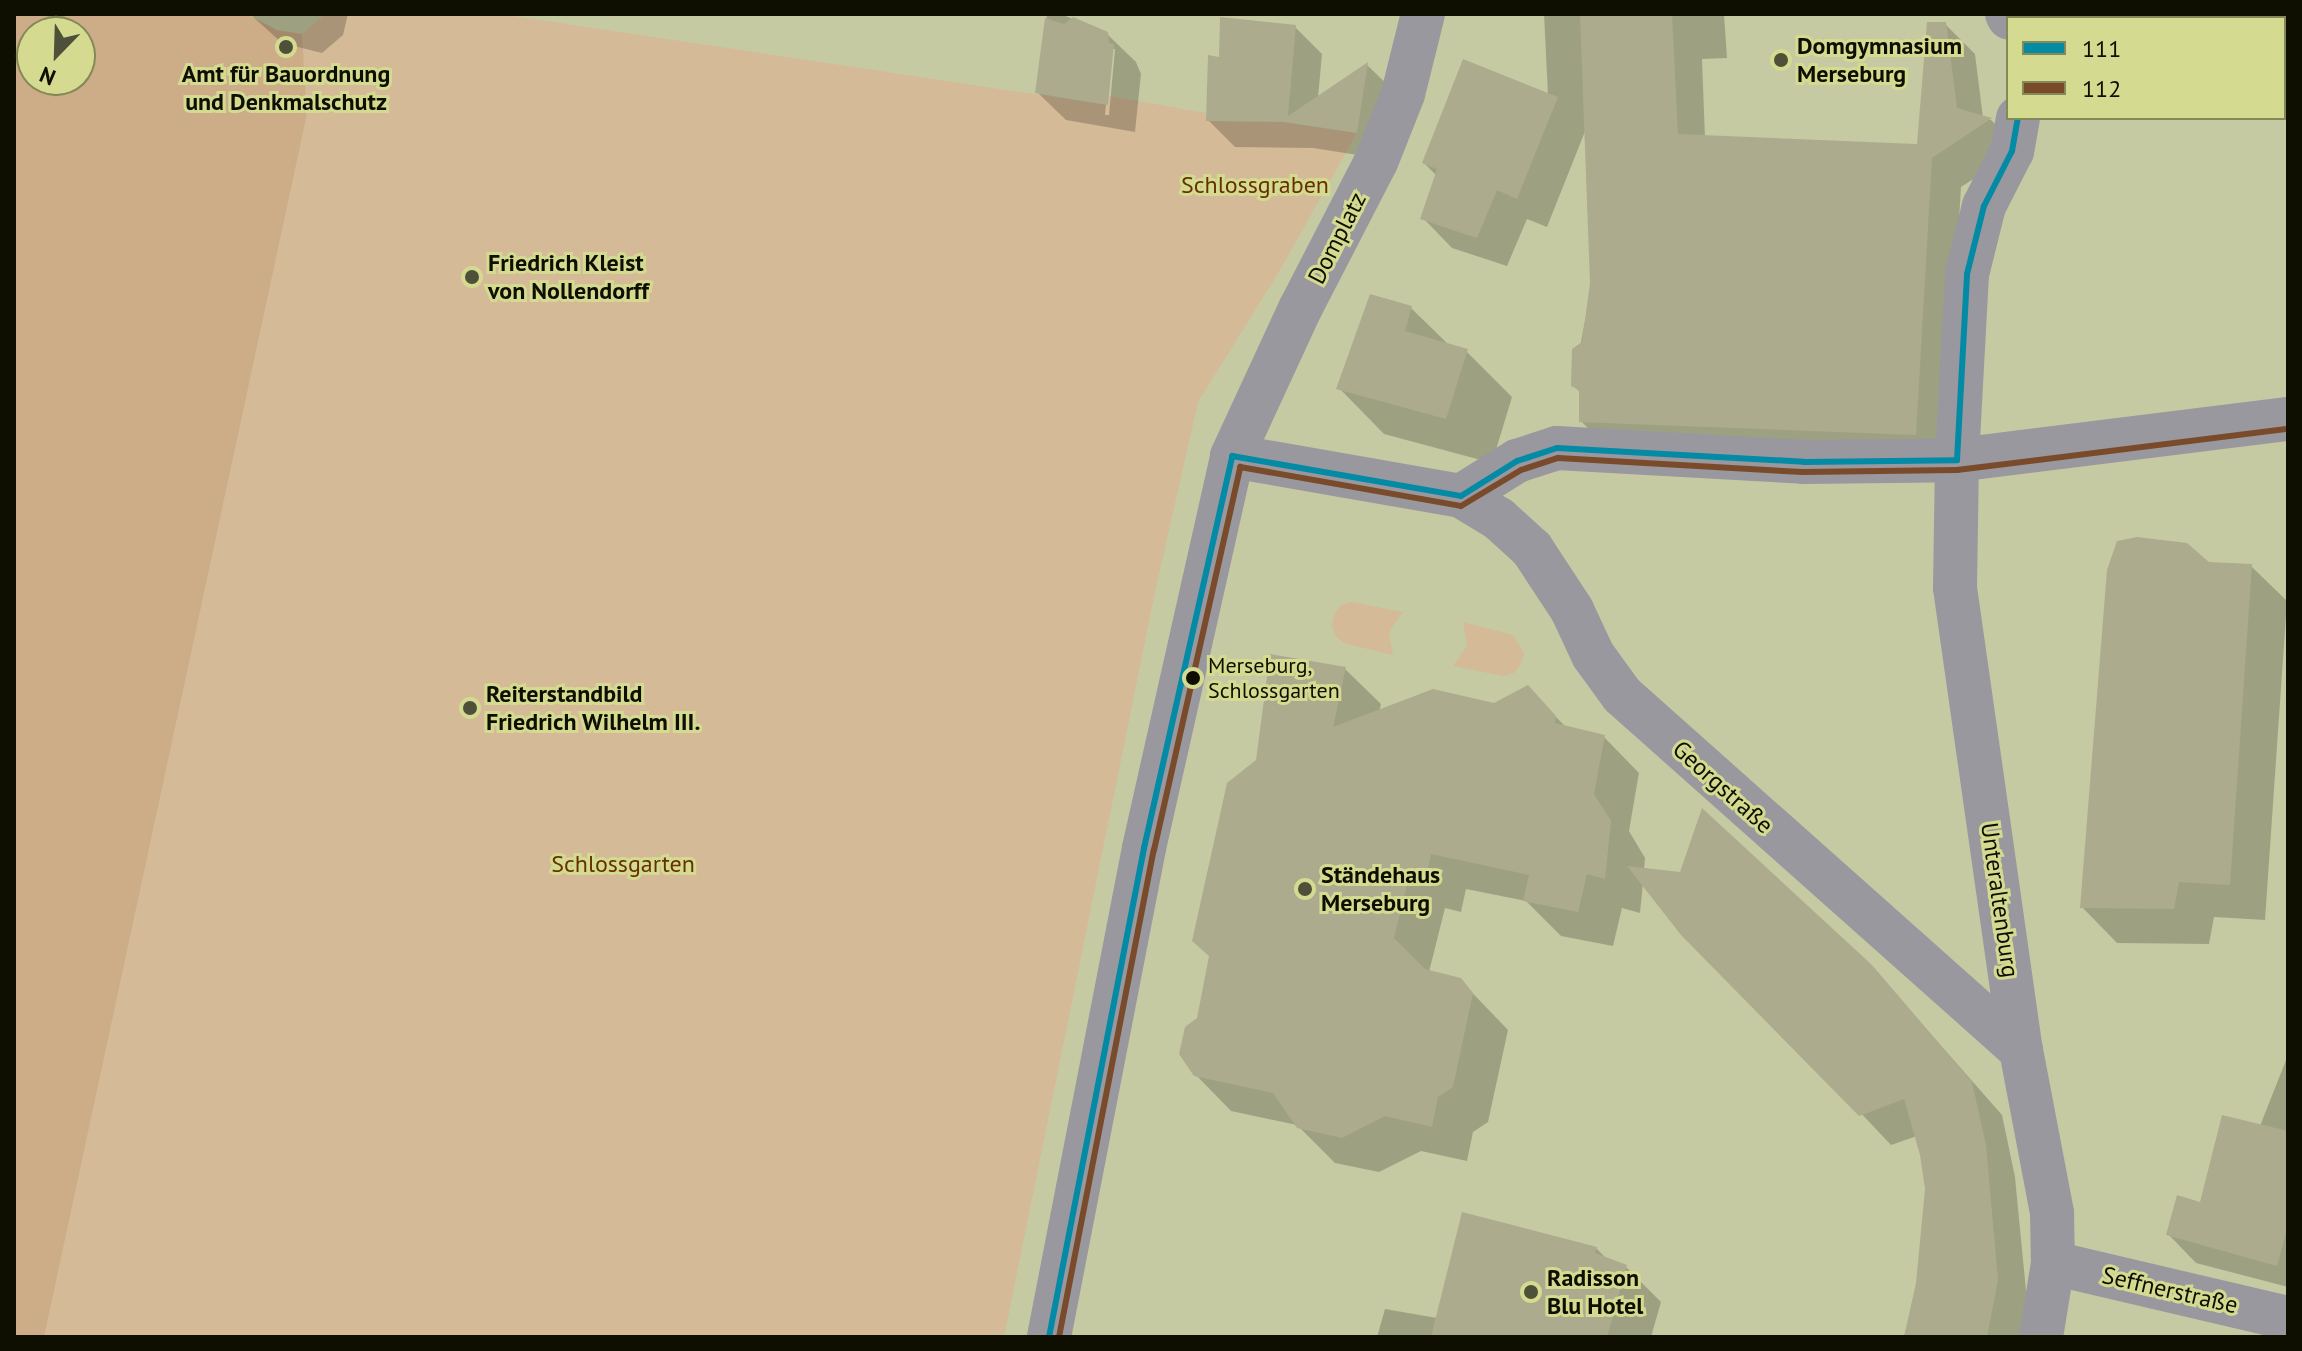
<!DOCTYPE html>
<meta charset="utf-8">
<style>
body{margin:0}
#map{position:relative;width:2302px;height:1351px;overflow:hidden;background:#c6caa2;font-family:"PT Sans",sans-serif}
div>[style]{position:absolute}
.green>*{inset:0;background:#d4ba97}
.forest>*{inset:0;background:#ccad87}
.shadow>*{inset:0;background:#0003}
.building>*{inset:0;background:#adab8d}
.street>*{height:44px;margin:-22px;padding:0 22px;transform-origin:22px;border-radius:22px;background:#9a989f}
.bus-1>*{height:6px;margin:-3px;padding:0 3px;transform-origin:3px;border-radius:3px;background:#038aa5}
.bus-2>*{height:6px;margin:-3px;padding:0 3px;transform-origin:3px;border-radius:3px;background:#7a4b2a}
.dots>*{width:22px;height:22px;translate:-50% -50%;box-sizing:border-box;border:4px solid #d4db91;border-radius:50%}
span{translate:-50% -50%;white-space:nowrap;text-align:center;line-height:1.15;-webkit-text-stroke:6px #d4db91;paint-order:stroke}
.bus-label{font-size:22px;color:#0e0f00}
.left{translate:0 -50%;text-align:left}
.poi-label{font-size:24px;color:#0e0f00;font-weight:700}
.park-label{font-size:24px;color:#673002}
.street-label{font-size:24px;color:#0e0f00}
.frame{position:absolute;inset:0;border:16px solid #0e0f00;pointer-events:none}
.legend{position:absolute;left:2006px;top:16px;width:280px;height:104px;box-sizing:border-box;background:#d4db91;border:2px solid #858957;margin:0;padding:10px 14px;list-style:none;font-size:24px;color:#0e0f00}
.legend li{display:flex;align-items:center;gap:16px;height:40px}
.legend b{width:40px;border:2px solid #858957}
.north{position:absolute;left:16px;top:16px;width:80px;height:80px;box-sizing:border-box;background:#d4db91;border:2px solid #858957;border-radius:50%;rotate:203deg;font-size:22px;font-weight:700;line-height:32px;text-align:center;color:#0e0f00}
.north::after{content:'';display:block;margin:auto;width:28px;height:36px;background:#4e5039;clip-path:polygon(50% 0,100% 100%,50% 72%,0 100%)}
</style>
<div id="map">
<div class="green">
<div style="clip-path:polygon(325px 14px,500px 14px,1107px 105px,1109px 96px,1206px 113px,1207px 121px,1284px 122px,1357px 133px,1277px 275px,1198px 402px,1155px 592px,1004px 1337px,44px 1337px,307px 114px,302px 34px)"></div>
<div style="clip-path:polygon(1352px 602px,1403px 612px,1389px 632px,1393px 655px,1343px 643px,1335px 635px,1332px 625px,1334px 614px,1341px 605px)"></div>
<div style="clip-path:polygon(1463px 622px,1513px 635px,1524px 653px,1521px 664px,1514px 673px,1503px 676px,1453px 666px,1467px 646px)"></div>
</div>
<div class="forest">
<div style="clip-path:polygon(evenodd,14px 14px,247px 14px,277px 30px,302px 34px,307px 114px,44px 1337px,14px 1337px,14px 14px,32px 32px,80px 32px,80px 80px,32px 80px,32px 32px)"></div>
</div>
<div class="shadow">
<div style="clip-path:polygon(250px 14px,348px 14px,343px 35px,322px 53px,282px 43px)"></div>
<div style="clip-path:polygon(evenodd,1047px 14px,1061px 14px,1107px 34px,1136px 62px,1141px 74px,1135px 132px,1066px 120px,1037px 92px,1047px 14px,1111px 49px,1115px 49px,1109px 115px,1105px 115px,1111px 49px)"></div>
<div style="clip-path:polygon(1544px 14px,1724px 14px,1727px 58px,1702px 59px,1705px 138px,1918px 147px,1945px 24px,1975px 54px,1983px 118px,1991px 120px,2020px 149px,1961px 187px,1945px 463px,1610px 451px,1581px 421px,1581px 393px,1573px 385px,1592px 283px,1586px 129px,1547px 227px,1527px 219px,1507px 266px,1452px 248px,1423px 218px,1437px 176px,1424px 163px,1548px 95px)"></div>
<div style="clip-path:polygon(1295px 27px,1322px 54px,1318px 98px,1367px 65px,1394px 91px,1383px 159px,1313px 148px,1235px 147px,1208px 120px,1221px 59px)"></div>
<div style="clip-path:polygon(1411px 308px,1450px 346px,1466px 351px,1512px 397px,1492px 463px,1384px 434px,1339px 388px)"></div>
<div style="clip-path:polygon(2209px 564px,2251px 566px,2287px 601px,2265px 920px,2214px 917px,2209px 944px,2117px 943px,2082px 907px)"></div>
<div style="clip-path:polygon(1345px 669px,1381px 704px,1379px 712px,1495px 705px,1527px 688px,1567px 728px,1604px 737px,1639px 773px,1629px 831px,1645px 858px,1644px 870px,1871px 966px,2002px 1115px,2015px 1177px,2028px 1311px,2023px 1337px,1904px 1337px,1918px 1283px,1927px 1189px,1917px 1136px,1891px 1145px,1643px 883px,1640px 913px,1622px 908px,1613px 946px,1561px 936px,1526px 901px,1466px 889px,1461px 912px,1445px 908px,1429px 972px,1460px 980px,1508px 1030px,1488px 1122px,1473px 1132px,1467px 1161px,1421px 1151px,1379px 1172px,1335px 1163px,1297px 1125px,1231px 1111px,1195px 1074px,1199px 1020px,1258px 761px)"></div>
<div style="clip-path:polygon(2288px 1055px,2288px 1287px,2196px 1263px,2168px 1234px,2201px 1204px,2260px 1126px)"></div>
<div style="clip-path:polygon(1596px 1248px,1607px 1259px,1626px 1267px,1661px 1302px,1651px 1337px,1377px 1337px,1385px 1309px,1437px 1318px)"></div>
</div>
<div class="building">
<div style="clip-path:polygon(1580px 14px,1672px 14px,1678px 134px,1917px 144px,1927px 22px,1946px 22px,1957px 108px,1992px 118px,1932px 158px,1916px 435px,1579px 422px,1579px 390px,1571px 386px,1572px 349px,1582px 342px,1590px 283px)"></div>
<div style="clip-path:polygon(1073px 17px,1108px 32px,1109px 43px,1114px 44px,1108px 105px,1035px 93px,1045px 18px,1064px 24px)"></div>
<div style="clip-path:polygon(1220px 17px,1296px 25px,1288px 116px,1368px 62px,1357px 133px,1284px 122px,1206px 121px,1208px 55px,1219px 57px)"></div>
<div style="clip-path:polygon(1463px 59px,1558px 97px,1517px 199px,1497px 190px,1477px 238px,1420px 219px,1437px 169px,1422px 163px)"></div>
<div style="clip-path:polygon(1370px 294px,1412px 306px,1405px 331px,1468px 349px,1446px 419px,1336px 389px)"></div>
<div style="clip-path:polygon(2137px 537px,2187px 543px,2209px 562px,2252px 564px,2230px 885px,2179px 882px,2174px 909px,2080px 908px,2107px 570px,2117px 541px)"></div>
<div style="clip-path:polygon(1270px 654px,1346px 667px,1333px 727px,1433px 689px,1494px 703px,1528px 685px,1556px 716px,1555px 723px,1605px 735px,1594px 794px,1611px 821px,1605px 879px,1587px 874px,1578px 912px,1523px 901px,1529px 875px,1431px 854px,1426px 877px,1410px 873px,1394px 938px,1425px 969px,1461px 978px,1473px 993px,1453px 1087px,1438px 1097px,1432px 1127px,1385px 1116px,1342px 1138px,1297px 1128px,1273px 1093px,1194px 1076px,1179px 1054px,1185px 1027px,1197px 1018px,1209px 956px,1192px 941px,1227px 783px,1256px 760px)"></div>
<div style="clip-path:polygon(1702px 808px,1872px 965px,1972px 1082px,1986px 1145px,1998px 1280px,1987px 1337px,1904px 1337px,1916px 1283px,1925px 1189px,1920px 1155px,1904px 1099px,1859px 1116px,1681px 935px,1627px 866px,1680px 872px)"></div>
<div style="clip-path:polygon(2222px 1115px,2288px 1131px,2288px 1225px,2277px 1266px,2166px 1235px,2177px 1195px,2200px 1202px)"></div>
<div style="clip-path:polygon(1462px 1212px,1597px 1247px,1595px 1253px,1627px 1265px,1607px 1337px,1431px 1337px)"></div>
</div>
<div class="street">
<div style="left:2007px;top:14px;width:4px;rotate:63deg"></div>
<div style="left:2018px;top:118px;width:34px;rotate:100deg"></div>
<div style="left:2012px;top:151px;width:62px;rotate:117deg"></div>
<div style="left:1984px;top:206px;width:70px;rotate:104deg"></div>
<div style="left:1967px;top:274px;width:186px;rotate:93.1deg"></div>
<div style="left:1957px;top:460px;width:128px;rotate:90.9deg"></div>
<div style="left:1955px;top:588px;width:467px;rotate:81.9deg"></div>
<div style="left:2021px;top:1050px;width:166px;rotate:79.2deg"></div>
<div style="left:2052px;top:1213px;width:50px;rotate:88.9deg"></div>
<div style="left:2053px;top:1263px;width:75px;rotate:99.2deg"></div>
<div style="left:1232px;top:456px;width:232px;rotate:9.9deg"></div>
<div style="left:1461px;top:496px;width:66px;rotate:-32deg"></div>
<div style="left:1517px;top:461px;width:42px;rotate:-18deg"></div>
<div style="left:1557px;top:448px;width:247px;rotate:3.2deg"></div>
<div style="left:1804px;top:462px;width:153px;rotate:-0.7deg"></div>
<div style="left:1957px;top:460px;width:334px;rotate:-7.1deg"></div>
<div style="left:1461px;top:496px;width:44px;rotate:31.2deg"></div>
<div style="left:1499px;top:519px;width:45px;rotate:42.3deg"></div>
<div style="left:1532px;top:549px;width:73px;rotate:56.7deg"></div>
<div style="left:1572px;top:610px;width:50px;rotate:65deg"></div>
<div style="left:1593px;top:655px;width:49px;rotate:54.1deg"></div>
<div style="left:1622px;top:695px;width:534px;rotate:41.66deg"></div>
<div style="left:2053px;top:1263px;width:241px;rotate:13.2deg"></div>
<div style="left:1049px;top:1337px;width:498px;rotate:-79deg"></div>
<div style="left:1144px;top:848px;width:402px;rotate:-77.3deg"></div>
<div style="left:1232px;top:456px;width:164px;rotate:-65.2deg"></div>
<div style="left:1301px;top:307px;width:163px;rotate:-62.7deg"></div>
<div style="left:1376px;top:162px;width:73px;rotate:-68.3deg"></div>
<div style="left:1403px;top:94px;width:82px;rotate:-76deg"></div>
</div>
<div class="bus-1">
<div style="left:1049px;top:1337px;width:498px;rotate:-79deg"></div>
<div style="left:1144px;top:848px;width:402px;rotate:-77.3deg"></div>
<div style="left:1232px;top:456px;width:232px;rotate:9.9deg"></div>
<div style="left:1461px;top:496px;width:66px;rotate:-32deg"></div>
<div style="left:1517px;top:461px;width:42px;rotate:-18deg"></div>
<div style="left:1557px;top:448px;width:247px;rotate:3.2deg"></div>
<div style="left:1804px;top:462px;width:153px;rotate:-0.7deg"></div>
<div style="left:1957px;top:460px;width:186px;rotate:-86.9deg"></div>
<div style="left:1967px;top:274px;width:70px;rotate:-76deg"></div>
<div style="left:1984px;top:206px;width:62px;rotate:-63deg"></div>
<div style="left:2012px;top:151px;width:34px;rotate:-80deg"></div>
</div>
<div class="bus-2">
<div style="left:1059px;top:1337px;width:496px;rotate:-79deg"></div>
<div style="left:1154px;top:850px;width:393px;rotate:-77.3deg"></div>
<div style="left:1240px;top:467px;width:224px;rotate:10deg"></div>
<div style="left:1461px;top:506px;width:70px;rotate:-31deg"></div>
<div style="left:1521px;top:470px;width:39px;rotate:-18deg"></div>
<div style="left:1558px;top:458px;width:245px;rotate:3.3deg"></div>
<div style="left:1803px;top:472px;width:154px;rotate:-0.7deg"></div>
<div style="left:1957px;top:470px;width:334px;rotate:-7.1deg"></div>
</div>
<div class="dots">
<div style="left:286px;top:47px;background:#4e5039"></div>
<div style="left:1781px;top:60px;background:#4e5039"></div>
<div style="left:472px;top:277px;background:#4e5039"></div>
<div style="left:1193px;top:678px;background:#0e0f00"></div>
<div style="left:470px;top:708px;background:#4e5039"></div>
<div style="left:1305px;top:889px;background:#4e5039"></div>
<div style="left:1531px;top:1292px;background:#4e5039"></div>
</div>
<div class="bus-label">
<span class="left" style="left:1208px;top:678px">Merseburg,<br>Schlossgarten</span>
</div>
<div class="poi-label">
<span class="left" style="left:1797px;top:60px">Domgymnasium<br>Merseburg</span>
<span style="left:286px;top:88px">Amt für Bauordnung<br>und Denkmalschutz</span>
<span class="left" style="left:488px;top:277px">Friedrich Kleist<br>von Nollendorff</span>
<span class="left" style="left:486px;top:708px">Reiterstandbild<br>Friedrich Wilhelm III.</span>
<span class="left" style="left:1321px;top:889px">Ständehaus<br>Merseburg</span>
<span class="left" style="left:1547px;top:1292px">Radisson<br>Blu Hotel</span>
</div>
<div class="park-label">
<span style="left:1255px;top:185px">Schlossgraben</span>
<span style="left:623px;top:864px">Schlossgarten</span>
</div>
<div class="street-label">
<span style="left:1337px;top:238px;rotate:-63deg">Domplatz</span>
<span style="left:1723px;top:787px;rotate:42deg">Georgstraße</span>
<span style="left:2000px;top:900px;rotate:82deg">Unteraltenburg</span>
<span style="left:2170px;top:1290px;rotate:13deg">Seffnerstraße</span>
</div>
<div class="frame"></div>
<ul class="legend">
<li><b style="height:10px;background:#038aa5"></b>111</li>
<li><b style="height:10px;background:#7a4b2a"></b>112</li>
</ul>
<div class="north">N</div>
</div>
